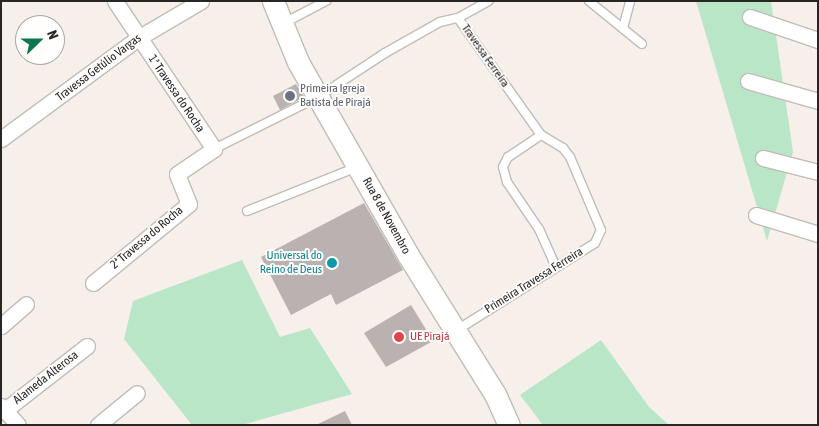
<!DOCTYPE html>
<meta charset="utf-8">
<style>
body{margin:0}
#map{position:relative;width:819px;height:426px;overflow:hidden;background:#f6efea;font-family:"Asap Condensed",sans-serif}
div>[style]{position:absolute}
.green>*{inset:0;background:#bae6c8}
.building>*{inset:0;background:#bab2b0}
.roads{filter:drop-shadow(1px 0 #c2bcb7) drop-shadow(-1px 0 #c2bcb7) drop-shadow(0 1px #c2bcb7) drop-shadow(0 -1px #c2bcb7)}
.lane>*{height:8px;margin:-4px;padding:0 4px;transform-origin:4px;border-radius:4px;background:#fff}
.street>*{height:15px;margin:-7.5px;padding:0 7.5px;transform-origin:7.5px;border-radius:7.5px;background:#fff}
.secondary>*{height:21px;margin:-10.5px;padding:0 10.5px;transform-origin:10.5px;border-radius:10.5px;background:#fff}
.dots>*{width:14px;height:14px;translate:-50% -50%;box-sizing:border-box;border:2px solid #fffefd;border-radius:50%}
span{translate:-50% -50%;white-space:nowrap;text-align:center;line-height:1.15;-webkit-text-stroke:4px #fffefd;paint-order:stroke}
.street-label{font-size:12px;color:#282624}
.worship-label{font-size:12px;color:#5b616d}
.left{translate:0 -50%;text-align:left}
.culture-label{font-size:12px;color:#0d838f}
.right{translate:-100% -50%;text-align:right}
.health-label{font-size:12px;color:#be3a42}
.frame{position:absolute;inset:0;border:2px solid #282624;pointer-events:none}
.north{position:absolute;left:15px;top:15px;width:50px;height:50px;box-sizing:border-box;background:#fffefd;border:1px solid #a9a8a6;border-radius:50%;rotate:68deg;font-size:14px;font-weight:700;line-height:20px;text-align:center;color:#282624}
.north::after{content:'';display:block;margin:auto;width:18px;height:22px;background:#0c764f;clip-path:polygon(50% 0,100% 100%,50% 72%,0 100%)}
</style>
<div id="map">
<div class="green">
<div style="clip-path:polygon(696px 1px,771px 1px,793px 152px,767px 241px)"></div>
<div style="clip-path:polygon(242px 260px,280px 337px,310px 328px,352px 394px,242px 425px,192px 425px,124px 339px,133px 301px)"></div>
<div style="clip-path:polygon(601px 340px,649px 407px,669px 425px,543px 425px,520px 395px)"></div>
</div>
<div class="building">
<div style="clip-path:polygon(296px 84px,304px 97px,280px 110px,273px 96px)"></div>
<div style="clip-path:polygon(364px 203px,403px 270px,336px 305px,331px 294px,291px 315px,261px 257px)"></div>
<div style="clip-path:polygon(411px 305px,433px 341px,386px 367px,364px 333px)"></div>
<div style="clip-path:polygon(345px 411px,352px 425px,316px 425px)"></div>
</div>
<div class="roads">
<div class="lane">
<div style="left:589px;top:1px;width:68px;rotate:39.1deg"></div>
<div style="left:282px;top:24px;width:50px;rotate:-27.6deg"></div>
<div style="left:623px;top:28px;width:28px;rotate:-75deg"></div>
<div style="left:541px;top:135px;width:40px;rotate:146deg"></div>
<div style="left:508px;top:157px;width:11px;rotate:117deg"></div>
<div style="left:503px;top:167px;width:16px;rotate:75deg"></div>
<div style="left:507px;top:182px;width:57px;rotate:55.8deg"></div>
<div style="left:539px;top:229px;width:42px;rotate:65.9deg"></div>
<div style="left:214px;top:149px;width:116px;rotate:-26.6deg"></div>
<div style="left:318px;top:97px;width:80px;rotate:-33.3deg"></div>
<div style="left:385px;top:53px;width:63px;rotate:-29.4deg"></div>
<div style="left:440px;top:22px;width:18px;rotate:-13deg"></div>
<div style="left:458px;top:18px;width:35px;rotate:-29deg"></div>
<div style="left:247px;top:211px;width:118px;rotate:-21.8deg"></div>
<div style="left:457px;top:330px;width:163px;rotate:-32.2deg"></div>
<div style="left:595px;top:243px;width:14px;rotate:-65deg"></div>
<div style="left:601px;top:230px;width:79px;rotate:-113deg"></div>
<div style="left:570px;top:157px;width:11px;rotate:-128deg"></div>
<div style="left:563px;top:148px;width:26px;rotate:-149deg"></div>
<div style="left:541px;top:135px;width:143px;rotate:-125.4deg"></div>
</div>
<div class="street">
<div style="left:750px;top:17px;width:72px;rotate:18.7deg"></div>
<div style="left:748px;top:81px;width:73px;rotate:15.9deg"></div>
<div style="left:1px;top:139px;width:170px;rotate:-36.4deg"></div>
<div style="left:138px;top:38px;width:73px;rotate:-30.4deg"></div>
<div style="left:763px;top:158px;width:57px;rotate:14.3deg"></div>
<div style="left:756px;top:215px;width:65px;rotate:17deg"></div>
<div style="left:93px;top:283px;width:124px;rotate:-39.5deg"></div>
<div style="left:189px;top:204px;width:32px;rotate:-112deg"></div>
<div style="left:177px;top:174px;width:45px;rotate:-34deg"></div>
<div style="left:214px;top:149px;width:178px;rotate:-123.8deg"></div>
<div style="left:1px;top:326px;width:33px;rotate:-41deg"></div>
<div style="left:1px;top:406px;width:25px;rotate:48deg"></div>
<div style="left:5px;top:410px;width:104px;rotate:-38deg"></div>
<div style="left:98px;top:425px;width:50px;rotate:-39.4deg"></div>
</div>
<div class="secondary">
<div style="left:273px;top:1px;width:66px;rotate:67.7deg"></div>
<div style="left:298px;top:62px;width:222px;rotate:60.3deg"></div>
<div style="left:408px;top:255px;width:164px;rotate:58deg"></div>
<div style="left:495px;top:394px;width:34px;rotate:66deg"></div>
</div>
</div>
<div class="dots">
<div style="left:290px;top:96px;background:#6b7280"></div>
<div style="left:332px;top:263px;background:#0f9aa8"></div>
<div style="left:399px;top:337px;background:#e0444e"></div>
</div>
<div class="street-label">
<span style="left:485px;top:56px;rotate:55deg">Travessa Ferreira</span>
<span style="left:99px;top:68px;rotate:-37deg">Travessa Getúlio Vargas</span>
<span style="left:176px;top:94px;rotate:56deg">1ª Travessa do Rocha</span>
<span style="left:386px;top:216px;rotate:61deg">Rua 8 de Novembro</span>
<span style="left:147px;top:238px;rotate:-40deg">2ª Travessa do Rocha</span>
<span style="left:534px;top:281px;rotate:-32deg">Primeira Travessa Ferreira</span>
<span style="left:46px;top:378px;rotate:-38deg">Alameda Alterosa</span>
</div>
<div class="worship-label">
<span class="left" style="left:300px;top:96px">Primeira Igreja<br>Batista de Pirajá</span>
</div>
<div class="culture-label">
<span class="right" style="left:322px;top:263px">Universal do<br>Reino de Deus</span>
</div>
<div class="health-label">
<span class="left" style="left:410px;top:337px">UE Pirajá</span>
</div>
<div class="frame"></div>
<div class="north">N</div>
</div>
